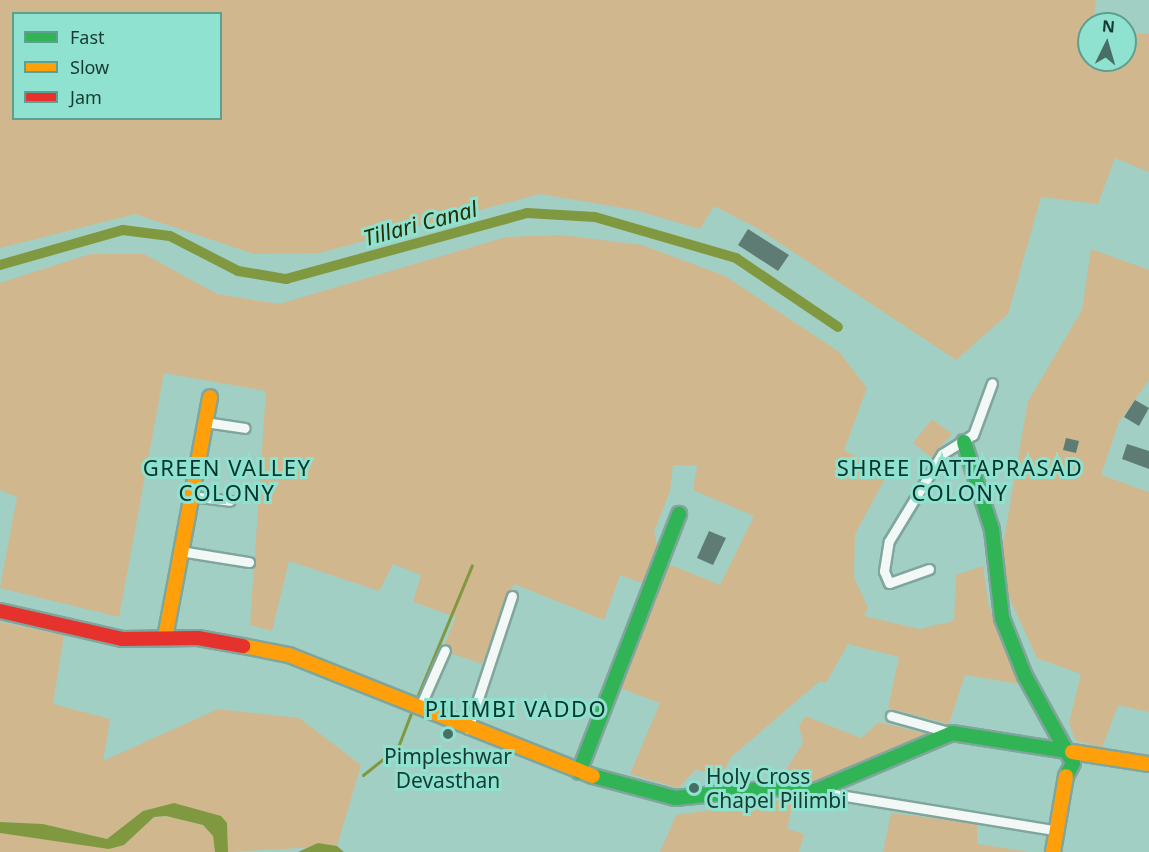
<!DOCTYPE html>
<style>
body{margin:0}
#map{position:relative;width:1149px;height:852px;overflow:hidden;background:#a2cfc4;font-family:"Noto Sans",sans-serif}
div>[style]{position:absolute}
.green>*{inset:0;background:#d0b78e}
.water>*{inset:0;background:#809940}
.stream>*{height:3px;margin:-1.5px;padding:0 1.5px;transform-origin:1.5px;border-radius:1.5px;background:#809940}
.canal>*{height:10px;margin:-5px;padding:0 5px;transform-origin:5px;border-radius:5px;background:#809940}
.building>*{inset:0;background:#5e7b74}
.roads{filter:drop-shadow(2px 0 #80a59c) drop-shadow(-2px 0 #80a59c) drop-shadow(0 2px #80a59c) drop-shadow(0 -2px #80a59c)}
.street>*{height:9px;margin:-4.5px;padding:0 4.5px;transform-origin:4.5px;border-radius:4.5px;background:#f1f8f6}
.fast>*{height:14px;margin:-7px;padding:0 7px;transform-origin:7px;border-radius:7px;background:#30b455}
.slow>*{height:14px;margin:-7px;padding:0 7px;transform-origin:7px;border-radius:7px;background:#ff9f0a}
.jam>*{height:14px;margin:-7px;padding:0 7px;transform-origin:7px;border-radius:7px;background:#e5322d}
.dots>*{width:16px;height:16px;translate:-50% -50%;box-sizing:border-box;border:3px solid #8fe2cf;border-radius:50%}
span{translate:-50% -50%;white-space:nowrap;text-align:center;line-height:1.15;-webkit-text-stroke:6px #8fe2cf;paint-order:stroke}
.poi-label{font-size:21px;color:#173b33}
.left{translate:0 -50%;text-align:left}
.water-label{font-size:22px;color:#282f02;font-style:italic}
.neighbourhood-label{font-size:22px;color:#04352d;letter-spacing:1.5px}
.legend{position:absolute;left:12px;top:12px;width:210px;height:108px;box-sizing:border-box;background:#8fe2cf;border:2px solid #5f9f91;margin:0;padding:8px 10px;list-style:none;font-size:18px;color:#173b33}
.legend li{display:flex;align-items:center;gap:12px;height:30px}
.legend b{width:30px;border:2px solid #5f9f91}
.north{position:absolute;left:1077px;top:12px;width:60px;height:60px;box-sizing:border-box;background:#8fe2cf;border:2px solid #5f9f91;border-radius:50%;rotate:5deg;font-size:16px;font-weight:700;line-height:24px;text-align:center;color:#173b33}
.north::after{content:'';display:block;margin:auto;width:21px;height:27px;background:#486f66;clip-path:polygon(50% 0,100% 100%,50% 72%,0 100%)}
</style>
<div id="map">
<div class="green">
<div style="clip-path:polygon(evenodd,0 0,1096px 0,1089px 60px,1125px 60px,1125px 33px,1149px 34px,1149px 172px,1115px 158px,1098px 204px,1041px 197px,1008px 314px,956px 360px,757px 228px,714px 206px,700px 229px,635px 210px,540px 194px,319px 253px,254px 254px,135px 214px,0 248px,0 0,14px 14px,220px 14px,220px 118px,14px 118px,14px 14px)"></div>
<div style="clip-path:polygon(562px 235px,642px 245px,725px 276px,839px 352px,867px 388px,844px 450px,887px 475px,855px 534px,854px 577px,868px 608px,864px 616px,919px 629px,954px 621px,956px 575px,983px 566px,988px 603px,1019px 684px,965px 675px,949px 724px,888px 708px,899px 657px,848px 644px,826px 683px,820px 681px,730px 758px,721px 778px,696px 769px,678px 788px,630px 774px,660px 703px,620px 688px,668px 564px,720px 585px,754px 516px,693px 490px,697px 466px,673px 465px,670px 491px,654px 532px,659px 553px,645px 584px,620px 575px,604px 620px,514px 584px,482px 664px,442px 650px,456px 617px,413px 602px,421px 575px,393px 564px,379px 591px,289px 561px,272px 631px,250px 625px,266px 391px,164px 373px,119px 617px,0 588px,17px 497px,0 490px,0 283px,90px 254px,144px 254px,217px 294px,279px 304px,506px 237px)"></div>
<div style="clip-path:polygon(1091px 249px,1149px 270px,1149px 380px,1119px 422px,1101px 475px,1149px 492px,1149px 712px,1118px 705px,1102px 748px,1075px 740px,1069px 723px,1081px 674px,1037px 658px,1007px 593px,1003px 545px,1028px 401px,1082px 310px)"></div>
<div style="clip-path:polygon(932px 419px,952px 434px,931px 457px,913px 443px)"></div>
<div style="clip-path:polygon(0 622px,64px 635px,53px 704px,110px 719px,103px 761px,218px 709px,299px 718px,361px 765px,337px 846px,228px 852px,227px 823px,143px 811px,107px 839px,43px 824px,0 822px)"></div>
<div style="clip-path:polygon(805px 716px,861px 738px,879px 722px,931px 735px,819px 782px,778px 782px,803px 743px,799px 726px)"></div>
<div style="clip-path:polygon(794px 798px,787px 829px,804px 834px,799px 852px,660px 852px,676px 815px)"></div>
<div style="clip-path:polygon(891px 813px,977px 823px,977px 844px,1030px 852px,883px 852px)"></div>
<div style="clip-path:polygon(166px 816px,203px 825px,213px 836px,215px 852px,0 852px,0 833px,124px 845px,154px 817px)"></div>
</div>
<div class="water">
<div style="clip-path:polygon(174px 803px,221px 816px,227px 823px,228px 852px,215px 852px,213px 836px,203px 825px,166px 816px,154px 817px,124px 845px,109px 849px,0 833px,0 822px,43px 824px,107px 839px,143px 811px)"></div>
<div style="clip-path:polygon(318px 843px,337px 846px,344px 852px,298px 852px)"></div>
</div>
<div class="stream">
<div style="left:415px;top:702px;width:148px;rotate:-67.4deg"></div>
<div style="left:363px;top:775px;width:45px;rotate:-38.7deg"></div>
<div style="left:398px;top:747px;width:39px;rotate:-69deg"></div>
</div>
<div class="canal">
<div style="left:0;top:265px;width:128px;rotate:-15.9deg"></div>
<div style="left:123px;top:230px;width:47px;rotate:7.3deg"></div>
<div style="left:170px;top:236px;width:76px;rotate:27.2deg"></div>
<div style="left:238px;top:271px;width:49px;rotate:9.5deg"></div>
<div style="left:286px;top:279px;width:250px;rotate:-15.3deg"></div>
<div style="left:527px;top:213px;width:68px;rotate:3.4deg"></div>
<div style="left:595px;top:217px;width:147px;rotate:16.2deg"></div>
<div style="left:736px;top:258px;width:123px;rotate:34.1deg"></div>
</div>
<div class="building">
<div style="clip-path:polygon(748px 229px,789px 255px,778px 271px,738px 245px)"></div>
<div style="clip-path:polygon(1135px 400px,1149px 408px,1139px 426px,1124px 417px)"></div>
<div style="clip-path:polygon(1066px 438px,1079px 441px,1076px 453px,1063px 450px)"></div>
<div style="clip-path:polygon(1127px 444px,1149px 451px,1149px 469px,1122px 459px)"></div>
<div style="clip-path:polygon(709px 531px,726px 538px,713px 565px,697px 558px)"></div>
</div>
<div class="roads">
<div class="street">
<div style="left:205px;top:422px;width:40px;rotate:8.5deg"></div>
<div style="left:191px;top:496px;width:39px;rotate:7deg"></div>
<div style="left:180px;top:551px;width:70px;rotate:9.1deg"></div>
<div style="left:929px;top:569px;width:42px;rotate:160.7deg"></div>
<div style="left:889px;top:583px;width:13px;rotate:-113deg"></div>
<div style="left:884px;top:571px;width:30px;rotate:-81deg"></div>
<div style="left:889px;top:541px;width:102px;rotate:-58.7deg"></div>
<div style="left:942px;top:454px;width:36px;rotate:-32deg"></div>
<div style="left:973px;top:435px;width:55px;rotate:-69.9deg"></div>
<div style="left:419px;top:709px;width:64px;rotate:-66.2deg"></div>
<div style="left:891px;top:716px;width:63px;rotate:15.6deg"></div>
<div style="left:468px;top:729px;width:140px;rotate:-71.7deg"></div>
<div style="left:815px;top:791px;width:241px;rotate:9.3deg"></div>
</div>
<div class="fast">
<div style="left:964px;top:442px;width:92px;rotate:72.3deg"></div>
<div style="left:992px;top:530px;width:89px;rotate:83.5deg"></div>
<div style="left:1002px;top:618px;width:62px;rotate:68.4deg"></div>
<div style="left:1025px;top:676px;width:99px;rotate:61.1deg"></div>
<div style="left:1073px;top:763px;width:15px;rotate:118deg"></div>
<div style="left:579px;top:772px;width:277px;rotate:-68.8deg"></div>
<div style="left:593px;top:776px;width:85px;rotate:15deg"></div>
<div style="left:675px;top:798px;width:99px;rotate:-5.8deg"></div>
<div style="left:773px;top:788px;width:42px;rotate:4.1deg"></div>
<div style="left:815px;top:791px;width:149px;rotate:-22.9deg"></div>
<div style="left:952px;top:733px;width:121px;rotate:9deg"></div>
</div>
<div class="slow">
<div style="left:165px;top:638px;width:245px;rotate:-79.4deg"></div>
<div style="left:243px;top:646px;width:47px;rotate:11.1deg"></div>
<div style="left:289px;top:655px;width:327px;rotate:21.7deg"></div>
<div style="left:1072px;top:752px;width:78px;rotate:8.9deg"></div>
<div style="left:1053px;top:852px;width:77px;rotate:-80.3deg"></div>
</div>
<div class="jam">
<div style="left:0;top:611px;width:125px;rotate:12.9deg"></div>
<div style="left:122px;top:639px;width:76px;rotate:-0.8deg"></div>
<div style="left:198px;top:638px;width:46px;rotate:10.1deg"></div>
</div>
</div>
<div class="dots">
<div style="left:448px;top:734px;background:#486f66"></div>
<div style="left:694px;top:788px;background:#486f66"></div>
</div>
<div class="poi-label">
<span style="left:448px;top:768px">Pimpleshwar<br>Devasthan</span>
<span class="left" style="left:706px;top:788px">Holy Cross<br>Chapel Pilimbi</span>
</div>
<div class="water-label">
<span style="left:420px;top:223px;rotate:-15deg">Tillari Canal</span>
</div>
<div class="neighbourhood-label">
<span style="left:227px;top:480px">GREEN VALLEY<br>COLONY</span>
<span style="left:960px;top:480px">SHREE DATTAPRASAD<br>COLONY</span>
<span style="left:516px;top:709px">PILIMBI VADDO</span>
</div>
<ul class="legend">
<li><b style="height:8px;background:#30b455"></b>Fast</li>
<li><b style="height:8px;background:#ff9f0a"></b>Slow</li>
<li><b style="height:8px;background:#e5322d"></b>Jam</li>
</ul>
<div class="north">N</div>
</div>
